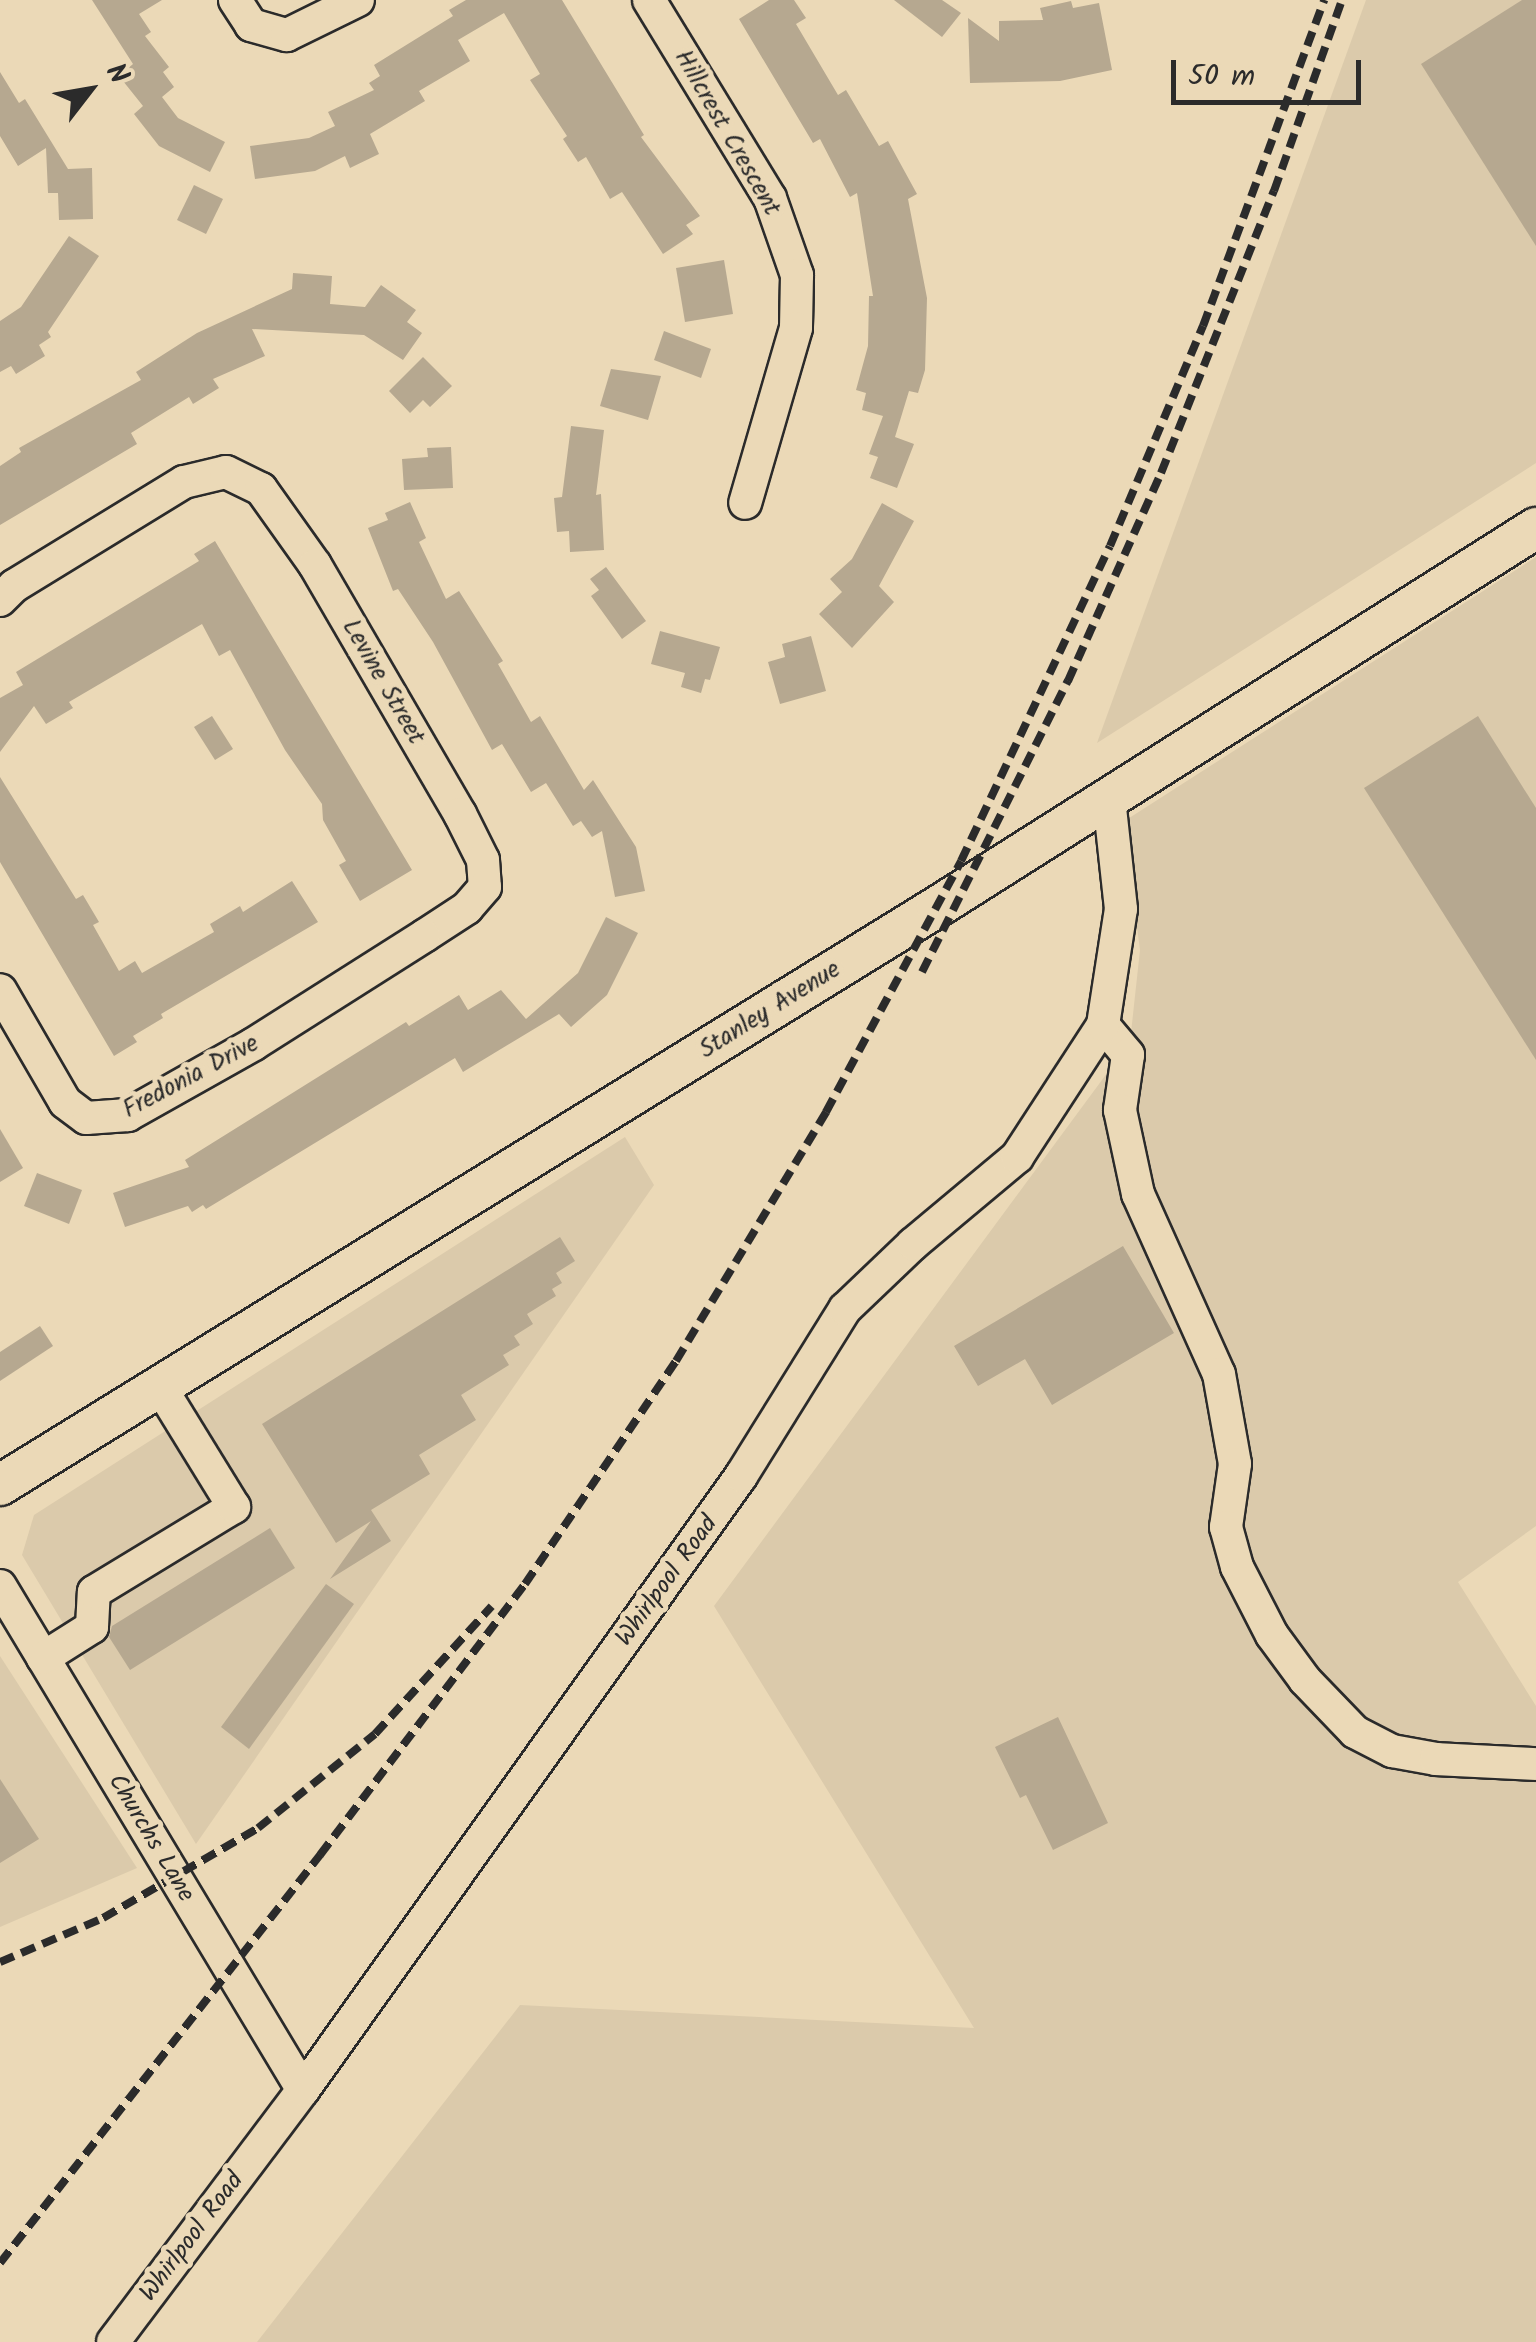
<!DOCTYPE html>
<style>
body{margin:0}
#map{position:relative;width:1536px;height:2342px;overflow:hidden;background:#ebd9b7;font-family:Kalam,sans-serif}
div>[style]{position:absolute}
.built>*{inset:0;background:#dbcaab}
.building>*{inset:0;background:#b6a890}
.roads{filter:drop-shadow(2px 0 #2b2b2b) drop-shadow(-2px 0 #2b2b2b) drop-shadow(0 2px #2b2b2b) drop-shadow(0 -2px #2b2b2b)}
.minor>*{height:32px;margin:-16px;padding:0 16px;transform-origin:16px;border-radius:16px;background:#ebd9b7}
.major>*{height:40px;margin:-20px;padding:0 20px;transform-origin:20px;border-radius:20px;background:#ebd9b7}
.rail>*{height:8px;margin-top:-4px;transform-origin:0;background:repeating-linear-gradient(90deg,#2b2b2b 0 15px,transparent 0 23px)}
span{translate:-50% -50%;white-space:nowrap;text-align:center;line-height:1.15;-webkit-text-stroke:10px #ebd9b7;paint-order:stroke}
.street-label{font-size:25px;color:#2b2b2b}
.north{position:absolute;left:40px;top:40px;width:100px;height:100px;-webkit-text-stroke:8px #ebd9b7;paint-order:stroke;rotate:59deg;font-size:28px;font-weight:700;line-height:40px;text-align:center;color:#2b2b2b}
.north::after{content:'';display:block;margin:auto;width:35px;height:45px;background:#2b2b2b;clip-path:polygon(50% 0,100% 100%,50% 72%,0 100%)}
.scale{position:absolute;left:1171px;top:60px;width:190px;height:45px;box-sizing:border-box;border:5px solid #2b2b2b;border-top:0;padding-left:12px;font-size:30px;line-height:35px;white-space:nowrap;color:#2b2b2b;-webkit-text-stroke:8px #ebd9b7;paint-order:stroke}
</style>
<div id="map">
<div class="built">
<div style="clip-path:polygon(1366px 0,1536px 0,1536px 463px,1097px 743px)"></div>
<div style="clip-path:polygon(1536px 557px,1536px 1526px,1458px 1582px,1536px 1706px,1536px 2342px,257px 2342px,520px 2005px,974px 2028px,714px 1606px,1130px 1042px,1140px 950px,1123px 822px)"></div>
<div style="clip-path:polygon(625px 1137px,654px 1185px,196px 1844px,22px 1555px,34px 1515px)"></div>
<div style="clip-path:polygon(0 1656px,137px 1868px,0 1927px)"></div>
</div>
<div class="building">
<div style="clip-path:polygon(92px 0,162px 0,139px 14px,151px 32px,145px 36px,169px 67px,163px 72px,174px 87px,162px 97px,178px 118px,225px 142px,210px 172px,159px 146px,134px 114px,143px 106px,119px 76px,133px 64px)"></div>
<div style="clip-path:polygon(466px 0,562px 0,644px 135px,641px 137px,700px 216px,686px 225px,693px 234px,663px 254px,622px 192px,610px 199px,586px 157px,578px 162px,563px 139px,567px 136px,530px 80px,540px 74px,504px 13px,458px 40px,470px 61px,419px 91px,425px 101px,370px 134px,379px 154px,350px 168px,345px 156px,315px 171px,255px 179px,250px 146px,309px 138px,335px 126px,328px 112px,374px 90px,369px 83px,380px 76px,374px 65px,453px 16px,449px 10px)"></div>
<div style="clip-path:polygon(769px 0,794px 0,806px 18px,796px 24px,838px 95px,846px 90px,879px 146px,888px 141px,917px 194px,908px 199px,927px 298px,925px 370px,918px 393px,909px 391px,895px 437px,914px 444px,897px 488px,870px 478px,878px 457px,869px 454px,883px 416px,862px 410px,866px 393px,856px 390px,868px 346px,869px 296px,873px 296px,857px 193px,850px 197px,820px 139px,813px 143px,739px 19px)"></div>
<div style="clip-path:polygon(894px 0,942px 0,961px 13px,942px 37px)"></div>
<div style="clip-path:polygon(1522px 0,1536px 0,1536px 246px,1421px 64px)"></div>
<div style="clip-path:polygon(1071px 1px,1073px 8px,1099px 3px,1112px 70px,1060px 81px,970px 83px,968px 18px,999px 41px,999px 21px,1043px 20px,1040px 8px)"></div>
<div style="clip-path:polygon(0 72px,19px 103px,25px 99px,68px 169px,92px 168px,93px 219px,59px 220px,58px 193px,48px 193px,46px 148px,18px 166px,0 136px)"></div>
<div style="clip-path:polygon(194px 185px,223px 199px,206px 234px,177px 220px)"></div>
<div style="clip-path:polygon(69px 236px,99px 256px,48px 332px,51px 337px,39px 345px,45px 356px,16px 374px,11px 366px,0 372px,0 321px,21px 307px)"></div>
<div style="clip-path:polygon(724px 260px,733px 314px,685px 322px,676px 268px)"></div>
<div style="clip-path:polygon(293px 273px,332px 276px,330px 304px,365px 307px,381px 285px,416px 310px,407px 322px,422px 333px,403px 360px,364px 335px,252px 329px,265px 356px,213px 379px,219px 388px,193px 404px,189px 397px,131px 433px,137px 444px,0 525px,0 466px,21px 452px,19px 448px,141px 380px,136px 372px,197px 333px,292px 289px)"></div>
<div style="clip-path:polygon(664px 331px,711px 349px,701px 378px,654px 360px)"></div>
<div style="clip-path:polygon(423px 357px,452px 386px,430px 407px,423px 400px,410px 413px,389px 391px)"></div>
<div style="clip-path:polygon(611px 369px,661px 376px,648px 420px,600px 406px)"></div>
<div style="clip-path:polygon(571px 426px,604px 430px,596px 495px,601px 494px,604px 550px,570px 552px,569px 531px,557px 532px,554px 498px,562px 497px)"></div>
<div style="clip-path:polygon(451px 447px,453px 488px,404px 490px,402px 459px,428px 457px,427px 448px)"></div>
<div style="clip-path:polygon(410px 502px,426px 538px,419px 542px,446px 599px,459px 591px,503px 661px,498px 664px,531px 722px,540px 716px,584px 790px,593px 780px,636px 847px,645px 891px,615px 897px,602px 831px,592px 837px,581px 821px,573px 826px,546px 783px,531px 792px,502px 744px,492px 750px,433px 642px,398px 589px,393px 591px,368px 528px,388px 520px,385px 513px)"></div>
<div style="clip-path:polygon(882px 503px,914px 521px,879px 586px,894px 602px,852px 648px,819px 614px,842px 592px,830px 579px,852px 559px)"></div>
<div style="clip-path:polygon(215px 541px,412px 870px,360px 901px,339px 865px,346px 861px,323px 820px,322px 804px,285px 750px,230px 650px,219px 656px,202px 624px,69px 702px,73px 708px,46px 724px,34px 706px,0 752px,0 698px,23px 685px,16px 672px,199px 561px,194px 554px)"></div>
<div style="clip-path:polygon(606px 567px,646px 621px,622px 639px,591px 596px,599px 590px,590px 579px)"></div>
<div style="clip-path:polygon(660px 631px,720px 647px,710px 680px,705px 679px,701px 693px,681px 687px,685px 673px,651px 664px)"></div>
<div style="clip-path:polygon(811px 636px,826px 691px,780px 704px,768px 662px,785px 657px,782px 644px)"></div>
<div style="clip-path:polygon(212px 716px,233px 749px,215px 760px,194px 727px)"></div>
<div style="clip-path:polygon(1478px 716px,1536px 808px,1536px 1060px,1364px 788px)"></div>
<div style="clip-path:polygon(0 777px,76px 899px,83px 895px,99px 922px,93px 925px,119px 971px,135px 961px,142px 973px,214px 932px,210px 924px,240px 906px,243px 912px,292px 881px,318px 922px,161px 1014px,163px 1018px,133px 1036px,137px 1042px,114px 1056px,0 862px)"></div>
<div style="clip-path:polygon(606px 917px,638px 933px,607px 995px,571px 1027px,559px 1014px,463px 1072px,455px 1058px,206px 1209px,203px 1205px,192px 1212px,188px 1206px,125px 1227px,113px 1193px,189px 1167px,185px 1160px,406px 1022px,409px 1026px,459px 995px,468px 1010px,501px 990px,526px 1019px,578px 973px)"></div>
<div style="clip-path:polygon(0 1129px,23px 1168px,0 1182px)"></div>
<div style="clip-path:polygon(37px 1173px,82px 1190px,69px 1224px,24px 1206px)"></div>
<div style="clip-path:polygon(560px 1237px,575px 1261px,556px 1273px,562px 1283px,552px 1289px,556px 1296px,527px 1314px,533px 1324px,514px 1336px,520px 1345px,503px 1355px,509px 1365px,461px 1395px,476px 1420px,419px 1455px,430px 1474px,371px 1510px,391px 1541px,330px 1579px,371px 1521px,336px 1543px,262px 1424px)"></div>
<div style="clip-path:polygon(1123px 1246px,1174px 1333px,1052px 1405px,1025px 1359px,978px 1386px,954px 1346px)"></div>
<div style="clip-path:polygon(40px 1326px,53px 1346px,0 1381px,0 1352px)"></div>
<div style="clip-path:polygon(270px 1528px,295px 1568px,130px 1670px,109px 1637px,112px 1626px)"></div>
<div style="clip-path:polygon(326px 1584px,354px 1604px,249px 1749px,221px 1727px)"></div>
<div style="clip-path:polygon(1058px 1717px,1108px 1823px,1053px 1850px,1026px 1795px,1020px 1798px,995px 1747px)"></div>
<div style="clip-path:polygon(0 1779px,39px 1839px,0 1863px)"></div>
</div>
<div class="roads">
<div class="minor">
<div style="left:235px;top:0;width:30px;rotate:57deg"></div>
<div style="left:251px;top:25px;width:37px;rotate:16deg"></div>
<div style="left:287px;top:35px;width:79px;rotate:-26.2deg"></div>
<div style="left:649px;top:0;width:232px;rotate:58.6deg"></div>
<div style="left:770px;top:198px;width:82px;rotate:70.7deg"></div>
<div style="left:797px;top:275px;width:53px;rotate:91.1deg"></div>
<div style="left:796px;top:328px;width:182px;rotate:106.2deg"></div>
<div style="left:0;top:600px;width:20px;rotate:-45deg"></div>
<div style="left:14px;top:586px;width:199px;rotate:-31.5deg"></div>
<div style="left:184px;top:482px;width:43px;rotate:-13.4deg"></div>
<div style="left:226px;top:472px;width:39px;rotate:26deg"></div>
<div style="left:261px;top:489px;width:93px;rotate:54.6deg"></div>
<div style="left:315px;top:565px;width:288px;rotate:59.8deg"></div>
<div style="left:460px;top:814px;width:51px;rotate:63.4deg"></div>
<div style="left:483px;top:860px;width:27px;rotate:86deg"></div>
<div style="left:485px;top:887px;width:28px;rotate:131deg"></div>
<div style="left:467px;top:908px;width:51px;rotate:146.9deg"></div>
<div style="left:424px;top:936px;width:201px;rotate:147.6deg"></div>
<div style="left:254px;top:1044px;width:145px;rotate:150.6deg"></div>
<div style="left:128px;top:1115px;width:42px;rotate:175.9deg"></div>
<div style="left:86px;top:1118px;width:26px;rotate:-143deg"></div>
<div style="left:65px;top:1102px;width:129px;rotate:-120.1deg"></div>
<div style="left:1103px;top:1025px;width:39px;rotate:50deg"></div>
<div style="left:1128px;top:1055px;width:56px;rotate:98.3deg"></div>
<div style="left:1120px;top:1110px;width:86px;rotate:77.9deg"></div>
<div style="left:1138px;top:1194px;width:197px;rotate:65.8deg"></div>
<div style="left:1219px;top:1374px;width:91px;rotate:79.9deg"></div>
<div style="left:1235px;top:1464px;width:64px;rotate:98.1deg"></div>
<div style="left:1226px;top:1527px;width:41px;rotate:74.6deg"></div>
<div style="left:1237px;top:1567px;width:76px;rotate:62.8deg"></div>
<div style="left:1272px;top:1635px;width:56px;rotate:53.7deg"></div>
<div style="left:1305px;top:1680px;width:72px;rotate:46.1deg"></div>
<div style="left:1355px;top:1732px;width:42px;rotate:27.2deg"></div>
<div style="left:1392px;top:1751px;width:45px;rotate:10.3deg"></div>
<div style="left:1436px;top:1759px;width:100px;rotate:2.9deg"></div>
<div style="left:0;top:1586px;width:588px;rotate:58.99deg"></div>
<div style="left:43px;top:1658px;width:58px;rotate:-32.3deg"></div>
<div style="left:92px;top:1627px;width:35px;rotate:-87deg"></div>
<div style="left:94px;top:1592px;width:164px;rotate:-31.3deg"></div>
<div style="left:234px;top:1507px;width:143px;rotate:-121.6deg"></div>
<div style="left:113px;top:2342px;width:316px;rotate:-53deg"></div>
<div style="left:303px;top:2090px;width:754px;rotate:-54.5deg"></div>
<div style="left:741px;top:1476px;width:197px;rotate:-58.1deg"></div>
<div style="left:845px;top:1309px;width:94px;rotate:-43.7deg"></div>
<div style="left:913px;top:1244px;width:136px;rotate:-39.9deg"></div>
<div style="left:1017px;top:1157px;width:158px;rotate:-56.9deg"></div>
<div style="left:1103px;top:1025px;width:117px;rotate:-81.2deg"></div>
<div style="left:1121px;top:909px;width:112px;rotate:-96.2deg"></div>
</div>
<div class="major">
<div style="left:0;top:1485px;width:1101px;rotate:-31.67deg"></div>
<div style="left:937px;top:907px;width:709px;rotate:-32.32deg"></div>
</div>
</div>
<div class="rail">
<div style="left:922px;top:972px;width:326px;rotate:-63.4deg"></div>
<div style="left:1068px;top:681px;width:228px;rotate:-65.9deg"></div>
<div style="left:1161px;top:473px;width:304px;rotate:-68.2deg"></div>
<div style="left:1274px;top:191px;width:203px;rotate:-70.4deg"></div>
<div style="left:0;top:1962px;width:112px;rotate:-23.1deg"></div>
<div style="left:103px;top:1918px;width:179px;rotate:-30.1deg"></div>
<div style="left:258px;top:1828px;width:150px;rotate:-38.8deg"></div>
<div style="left:375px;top:1734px;width:173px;rotate:-47.6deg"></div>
<div style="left:0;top:2263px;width:519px;rotate:-51.89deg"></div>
<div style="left:320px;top:1855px;width:340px;rotate:-52.9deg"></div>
<div style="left:525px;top:1584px;width:269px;rotate:-55.9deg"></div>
<div style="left:676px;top:1361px;width:291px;rotate:-58.9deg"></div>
<div style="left:826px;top:1112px;width:285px;rotate:-61.7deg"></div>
<div style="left:961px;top:861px;width:348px;rotate:-64.7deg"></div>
<div style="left:1110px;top:546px;width:239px;rotate:-67.1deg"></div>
<div style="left:1203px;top:326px;width:348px;rotate:-69.6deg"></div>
</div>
<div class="street-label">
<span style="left:727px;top:133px;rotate:60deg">Hillcrest Crescent</span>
<span style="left:383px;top:682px;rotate:60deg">Levine Street</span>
<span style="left:770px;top:1010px;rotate:-32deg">Stanley Avenue</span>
<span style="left:191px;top:1077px;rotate:-28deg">Fredonia Drive</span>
<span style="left:667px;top:1581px;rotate:-54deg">Whirlpool Road</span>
<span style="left:151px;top:1838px;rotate:59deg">Churchs Lane</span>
<span style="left:192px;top:2237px;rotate:-53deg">Whirlpool Road</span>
</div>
<div class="north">N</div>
<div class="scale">50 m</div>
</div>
